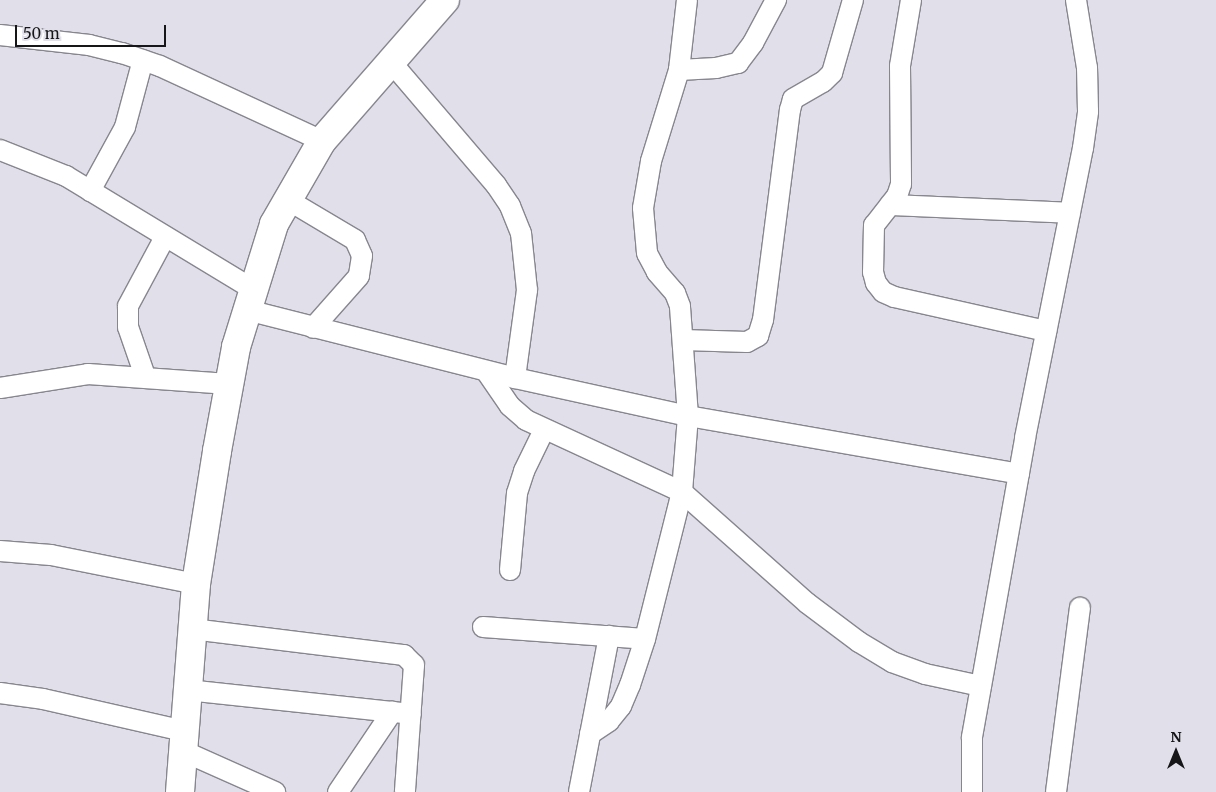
<!DOCTYPE html>
<style>
body{margin:0}
#map{position:relative;width:1216px;height:792px;overflow:hidden;background:#e1e0ea;font-family:Merriweather,serif}
div>[style]{position:absolute}
.roads{filter:drop-shadow(1px 0 #87868f) drop-shadow(-1px 0 #87868f) drop-shadow(0 1px #87868f) drop-shadow(0 -1px #87868f)}
.street>*{height:20px;margin:-10px;padding:0 10px;transform-origin:10px;border-radius:10px;background:#fff}
.secondary>*{height:28px;margin:-14px;padding:0 14px;transform-origin:14px;border-radius:14px;background:#fff}
span{translate:-50% -50%;white-space:nowrap;text-align:center;line-height:1.15;-webkit-text-stroke:4.5px #e1e0ea;paint-order:stroke}
.north{position:absolute;left:1151px;top:727px;width:50px;height:50px;-webkit-text-stroke:4px #e1e0ea;paint-order:stroke;rotate:0deg;font-size:14px;font-weight:700;line-height:20px;text-align:center;color:#161619}
.north::after{content:'';display:block;margin:auto;width:18px;height:22px;background:#161619;clip-path:polygon(50% 0,100% 100%,50% 72%,0 100%)}
.scale{position:absolute;left:15px;top:25px;width:151px;height:22px;box-sizing:border-box;border:2px solid #161619;border-top:0;padding-left:6px;font-size:15px;line-height:18px;white-space:nowrap;color:#161619;-webkit-text-stroke:4px #e1e0ea;paint-order:stroke}
</style>
<div id="map">
<div class="roads">
<div class="street">
<div style="left:911px;top:0;width:67px;rotate:99.5deg"></div>
<div style="left:900px;top:66px;width:118px;rotate:89.5deg"></div>
<div style="left:901px;top:184px;width:13px;rotate:108deg"></div>
<div style="left:897px;top:196px;width:37px;rotate:128deg"></div>
<div style="left:874px;top:225px;width:47px;rotate:91.2deg"></div>
<div style="left:873px;top:272px;width:11px;rotate:75deg"></div>
<div style="left:876px;top:283px;width:11px;rotate:52deg"></div>
<div style="left:883px;top:292px;width:12px;rotate:24deg"></div>
<div style="left:894px;top:297px;width:156px;rotate:12.6deg"></div>
<div style="left:0;top:35px;width:90px;rotate:6.4deg"></div>
<div style="left:89px;top:45px;width:34px;rotate:14deg"></div>
<div style="left:122px;top:53px;width:40px;rotate:18.9deg"></div>
<div style="left:160px;top:66px;width:179px;rotate:24.8deg"></div>
<div style="left:391px;top:62px;width:162px;rotate:49.5deg"></div>
<div style="left:496px;top:185px;width:25px;rotate:56deg"></div>
<div style="left:510px;top:206px;width:29px;rotate:68deg"></div>
<div style="left:521px;top:233px;width:57px;rotate:84deg"></div>
<div style="left:527px;top:290px;width:89px;rotate:97.8deg"></div>
<div style="left:679px;top:70px;width:37px;rotate:-3deg"></div>
<div style="left:716px;top:68px;width:23px;rotate:-13deg"></div>
<div style="left:738px;top:63px;width:25px;rotate:-53deg"></div>
<div style="left:753px;top:43px;width:49px;rotate:-61.9deg"></div>
<div style="left:0;top:150px;width:71px;rotate:21.5deg"></div>
<div style="left:66px;top:176px;width:220px;rotate:31.2deg"></div>
<div style="left:90px;top:191px;width:73px;rotate:-61.3deg"></div>
<div style="left:125px;top:127px;width:69px;rotate:-75deg"></div>
<div style="left:288px;top:200px;width:78px;rotate:30.8deg"></div>
<div style="left:355px;top:240px;width:17px;rotate:66deg"></div>
<div style="left:362px;top:256px;width:20px;rotate:99deg"></div>
<div style="left:359px;top:276px;width:69px;rotate:131.5deg"></div>
<div style="left:890px;top:205px;width:180px;rotate:2.5deg"></div>
<div style="left:247px;top:310px;width:276px;rotate:14.2deg"></div>
<div style="left:515px;top:378px;width:177px;rotate:12.4deg"></div>
<div style="left:688px;top:416px;width:336px;rotate:9.9deg"></div>
<div style="left:683px;top:340px;width:64px;rotate:1.8deg"></div>
<div style="left:747px;top:342px;width:13px;rotate:-29deg"></div>
<div style="left:758px;top:336px;width:17px;rotate:-73deg"></div>
<div style="left:763px;top:320px;width:212px;rotate:-82.7deg"></div>
<div style="left:790px;top:110px;width:11px;rotate:-75deg"></div>
<div style="left:793px;top:99px;width:34px;rotate:-30deg"></div>
<div style="left:823px;top:82px;width:13px;rotate:-45deg"></div>
<div style="left:832px;top:73px;width:76px;rotate:-74deg"></div>
<div style="left:486px;top:371px;width:42px;rotate:55.6deg"></div>
<div style="left:510px;top:406px;width:21px;rotate:41deg"></div>
<div style="left:526px;top:420px;width:172px;rotate:24.8deg"></div>
<div style="left:682px;top:492px;width:167px;rotate:41.6deg"></div>
<div style="left:807px;top:603px;width:65px;rotate:36.9deg"></div>
<div style="left:859px;top:642px;width:39px;rotate:31deg"></div>
<div style="left:892px;top:662px;width:35px;rotate:20deg"></div>
<div style="left:925px;top:674px;width:57px;rotate:12.1deg"></div>
<div style="left:145px;top:376px;width:52px;rotate:-109.1deg"></div>
<div style="left:128px;top:327px;width:21px;rotate:-90deg"></div>
<div style="left:128px;top:306px;width:78px;rotate:-61.8deg"></div>
<div style="left:0;top:388px;width:89px;rotate:-9deg"></div>
<div style="left:88px;top:374px;width:141px;rotate:4.1deg"></div>
<div style="left:0;top:551px;width:51px;rotate:4.5deg"></div>
<div style="left:51px;top:555px;width:148px;rotate:11.3deg"></div>
<div style="left:510px;top:570px;width:77px;rotate:-84.8deg"></div>
<div style="left:517px;top:493px;width:23px;rotate:-72deg"></div>
<div style="left:524px;top:471px;width:46px;rotate:-64deg"></div>
<div style="left:483px;top:627px;width:162px;rotate:4.2deg"></div>
<div style="left:192px;top:629px;width:214px;rotate:7deg"></div>
<div style="left:404px;top:655px;width:14px;rotate:45deg"></div>
<div style="left:414px;top:665px;width:127px;rotate:94.1deg"></div>
<div style="left:187px;top:690px;width:225px;rotate:6.1deg"></div>
<div style="left:0;top:693px;width:43px;rotate:7.9deg"></div>
<div style="left:43px;top:699px;width:145px;rotate:12.8deg"></div>
<div style="left:590px;top:734px;width:23px;rotate:-34deg"></div>
<div style="left:609px;top:721px;width:19px;rotate:-51deg"></div>
<div style="left:621px;top:706px;width:23px;rotate:-67deg"></div>
<div style="left:630px;top:685px;width:48px;rotate:-71.9deg"></div>
<div style="left:645px;top:639px;width:152px;rotate:-75.9deg"></div>
<div style="left:682px;top:492px;width:76px;rotate:-85.5deg"></div>
<div style="left:688px;top:416px;width:110px;rotate:-94.2deg"></div>
<div style="left:680px;top:306px;width:14px;rotate:-111deg"></div>
<div style="left:675px;top:293px;width:28px;rotate:-131deg"></div>
<div style="left:657px;top:272px;width:21px;rotate:-118deg"></div>
<div style="left:647px;top:253px;width:45px;rotate:-95.1deg"></div>
<div style="left:643px;top:208px;width:48px;rotate:-80.3deg"></div>
<div style="left:651px;top:161px;width:95px;rotate:-72.9deg"></div>
<div style="left:679px;top:70px;width:70px;rotate:-83.5deg"></div>
<div style="left:183px;top:751px;width:101px;rotate:24deg"></div>
<div style="left:338px;top:792px;width:97px;rotate:-56deg"></div>
<div style="left:579px;top:792px;width:159px;rotate:-79.1deg"></div>
<div style="left:972px;top:792px;width:55px;rotate:-90deg"></div>
<div style="left:972px;top:737px;width:304px;rotate:-79.9deg"></div>
<div style="left:1025px;top:438px;width:296px;rotate:-78.7deg"></div>
<div style="left:1083px;top:148px;width:37px;rotate:-82deg"></div>
<div style="left:1088px;top:111px;width:43px;rotate:-91.3deg"></div>
<div style="left:1087px;top:68px;width:69px;rotate:-99.2deg"></div>
<div style="left:1056px;top:792px;width:186px;rotate:-82.6deg"></div>
</div>
<div class="secondary">
<div style="left:180px;top:792px;width:209px;rotate:-85.6deg"></div>
<div style="left:196px;top:584px;width:135px;rotate:-81deg"></div>
<div style="left:217px;top:451px;width:106px;rotate:-79.6deg"></div>
<div style="left:236px;top:347px;width:129px;rotate:-72.8deg"></div>
<div style="left:274px;top:224px;width:96px;rotate:-60deg"></div>
<div style="left:322px;top:141px;width:187px;rotate:-48.9deg"></div>
</div>
</div>
<div class="north">N</div>
<div class="scale">50 m</div>
</div>
